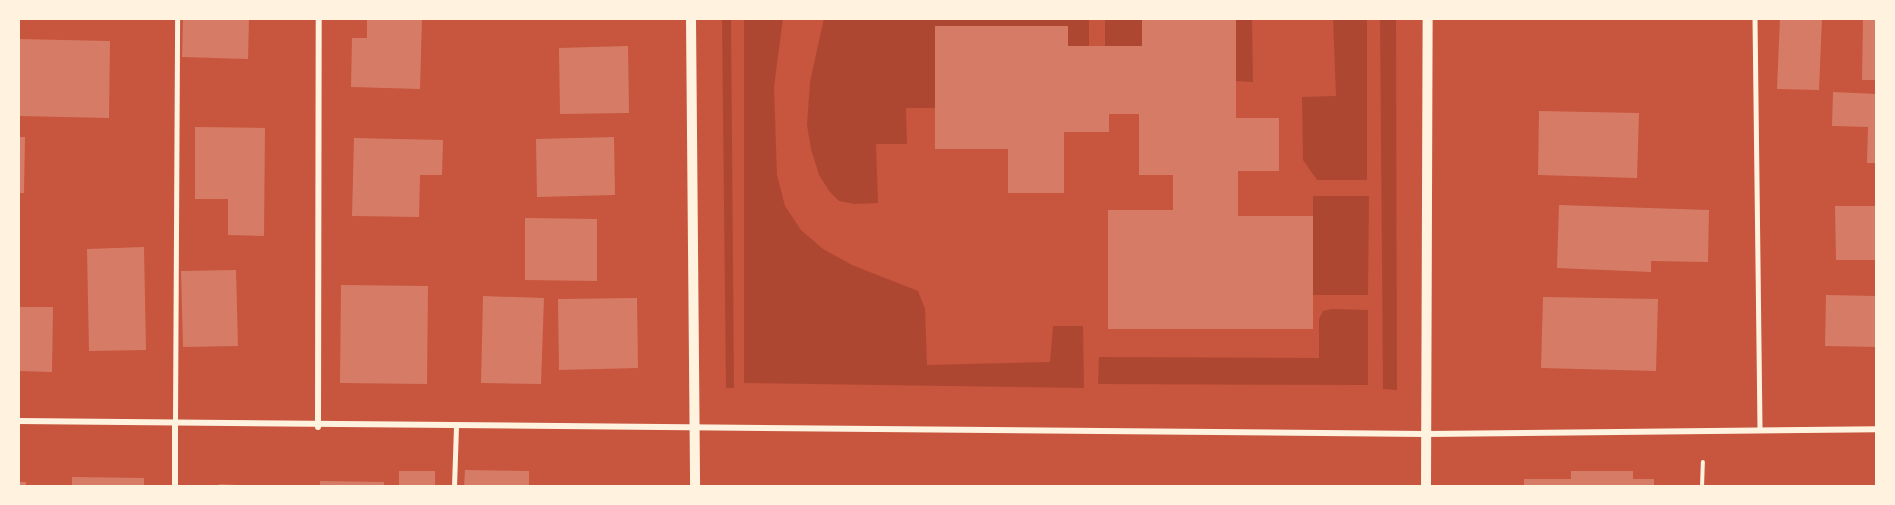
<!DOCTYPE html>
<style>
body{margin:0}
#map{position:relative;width:1895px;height:505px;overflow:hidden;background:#c8553d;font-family:"Times New Roman",serif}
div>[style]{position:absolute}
.green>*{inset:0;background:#ae4732}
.building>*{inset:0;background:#d67c66}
.path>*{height:4px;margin:-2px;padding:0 2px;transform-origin:2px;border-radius:2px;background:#fff3e0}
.service>*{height:4.5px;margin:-2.25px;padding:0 2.25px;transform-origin:2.25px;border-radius:2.25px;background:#fff3e0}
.minor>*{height:6px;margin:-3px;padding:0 3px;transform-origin:3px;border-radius:3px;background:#fff3e0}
.tertiary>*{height:10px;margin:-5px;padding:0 5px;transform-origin:5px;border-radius:5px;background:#fff3e0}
span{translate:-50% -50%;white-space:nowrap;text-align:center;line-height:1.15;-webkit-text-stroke:4.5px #fff3e0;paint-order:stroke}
.frame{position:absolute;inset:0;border:20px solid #fff3e0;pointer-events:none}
</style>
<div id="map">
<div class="green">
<div style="clip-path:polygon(722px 18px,731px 18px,734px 388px,726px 388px)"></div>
<div style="clip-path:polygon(744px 18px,783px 18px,774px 87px,777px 175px,785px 206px,801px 230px,823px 249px,852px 265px,918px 291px,925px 309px,927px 365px,1050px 362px,1053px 326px,1083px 326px,1084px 388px,744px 383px)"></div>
<div style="clip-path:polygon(824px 18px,1089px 18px,1089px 46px,1068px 46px,935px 108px,906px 108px,907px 144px,876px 144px,878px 203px,855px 204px,839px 201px,830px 192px,819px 175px,811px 149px,807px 125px,810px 82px)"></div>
<div style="clip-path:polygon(1105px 18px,1142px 18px,1142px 46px,1105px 46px)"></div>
<div style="clip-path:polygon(1236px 18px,1252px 18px,1253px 82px,1236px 81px)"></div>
<div style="clip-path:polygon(1333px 18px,1367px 18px,1367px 180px,1317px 180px,1303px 160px,1302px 97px,1336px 96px)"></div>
<div style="clip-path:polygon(1380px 18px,1396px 18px,1397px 390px,1383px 389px)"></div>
<div style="clip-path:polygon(1313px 196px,1369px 196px,1368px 295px,1313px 295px)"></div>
<div style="clip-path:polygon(1332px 309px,1368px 310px,1368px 385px,1098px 384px,1099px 357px,1319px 358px,1319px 319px,1323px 311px)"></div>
</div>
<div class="building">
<div style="clip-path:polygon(183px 18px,249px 18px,248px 59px,182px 57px)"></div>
<div style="clip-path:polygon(367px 18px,422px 18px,420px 89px,351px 87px,352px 38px,367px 38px)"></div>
<div style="clip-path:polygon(1142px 18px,1236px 18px,1236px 118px,1279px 118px,1279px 171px,1238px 171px,1238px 216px,1313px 216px,1313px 329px,1108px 329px,1108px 210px,1173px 210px,1173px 175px,1139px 175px,1139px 114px,1109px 114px,1109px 132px,1064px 132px,1064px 193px,1008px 193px,1008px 149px,935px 149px,935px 26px,1068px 26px,1068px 46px,1142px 46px)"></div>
<div style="clip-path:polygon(1780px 18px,1822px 18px,1819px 90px,1777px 89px)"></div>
<div style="clip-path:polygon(1863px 18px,1877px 18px,1877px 80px,1862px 80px)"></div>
<div style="clip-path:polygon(18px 39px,110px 41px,109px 118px,18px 116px)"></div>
<div style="clip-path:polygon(628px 46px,629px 113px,560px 114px,559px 48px)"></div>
<div style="clip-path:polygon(1833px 92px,1877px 94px,1877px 163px,1867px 163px,1868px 127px,1832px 126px)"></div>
<div style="clip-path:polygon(1539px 111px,1639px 113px,1637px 178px,1538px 175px)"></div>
<div style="clip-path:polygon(195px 127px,265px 128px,264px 236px,228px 235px,228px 199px,195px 199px)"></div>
<div style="clip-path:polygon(18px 137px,25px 137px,24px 193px,18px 193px)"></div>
<div style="clip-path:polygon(614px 137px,615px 195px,537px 197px,536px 139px)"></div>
<div style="clip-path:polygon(354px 138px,443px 140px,442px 175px,420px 175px,419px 217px,352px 216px)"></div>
<div style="clip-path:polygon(1559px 205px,1709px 210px,1708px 262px,1651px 261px,1651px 272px,1557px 268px)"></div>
<div style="clip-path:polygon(1835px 206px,1877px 206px,1877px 260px,1836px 260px)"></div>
<div style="clip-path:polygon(525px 218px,597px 219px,597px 281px,525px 280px)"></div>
<div style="clip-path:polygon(144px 247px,146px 350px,89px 351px,87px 249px)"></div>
<div style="clip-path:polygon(236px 270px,238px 346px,183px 347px,181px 271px)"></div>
<div style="clip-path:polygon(341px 285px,428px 286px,427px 384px,340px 383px)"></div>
<div style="clip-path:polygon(1826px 295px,1877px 296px,1877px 347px,1825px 346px)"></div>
<div style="clip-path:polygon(483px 296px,544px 298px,541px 384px,481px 383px)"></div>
<div style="clip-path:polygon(1543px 297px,1658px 299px,1656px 371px,1541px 368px)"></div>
<div style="clip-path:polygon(637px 298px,638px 368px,559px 370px,558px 299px)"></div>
<div style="clip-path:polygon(18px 307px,53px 307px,52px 372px,18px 371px)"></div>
<div style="clip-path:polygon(465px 470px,529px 471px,529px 487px,464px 487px)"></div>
<div style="clip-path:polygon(399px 471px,435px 471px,435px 487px,399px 487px)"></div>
<div style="clip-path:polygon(1571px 471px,1633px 471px,1633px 479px,1654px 479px,1654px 487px,1524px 487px,1524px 479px,1571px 479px)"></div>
<div style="clip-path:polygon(72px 477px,144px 478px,144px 487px,72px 487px)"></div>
<div style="clip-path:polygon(320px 481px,384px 482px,384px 487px,320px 487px)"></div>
<div style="clip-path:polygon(18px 482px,26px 482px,26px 487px,18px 487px)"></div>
<div style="clip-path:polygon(219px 484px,238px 485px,238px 487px,219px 487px)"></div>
</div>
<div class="path">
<div style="left:1702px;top:487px;width:25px;rotate:-88deg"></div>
</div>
<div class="service">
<div style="left:1755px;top:18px;width:410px;rotate:89.3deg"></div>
<div style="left:175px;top:423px;width:405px;rotate:-89.7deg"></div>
<div style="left:454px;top:487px;width:60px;rotate:-88.1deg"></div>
</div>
<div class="minor">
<div style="left:18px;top:421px;width:1408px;rotate:0.53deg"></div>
<div style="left:1426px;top:434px;width:451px;rotate:-0.6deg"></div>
<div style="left:175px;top:424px;width:63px;rotate:90deg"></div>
<div style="left:318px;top:427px;width:409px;rotate:-89.9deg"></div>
</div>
<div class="tertiary">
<div style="left:691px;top:18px;width:469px;rotate:89.5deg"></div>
<div style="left:1426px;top:487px;width:469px;rotate:-89.8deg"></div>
</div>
<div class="frame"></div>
</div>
